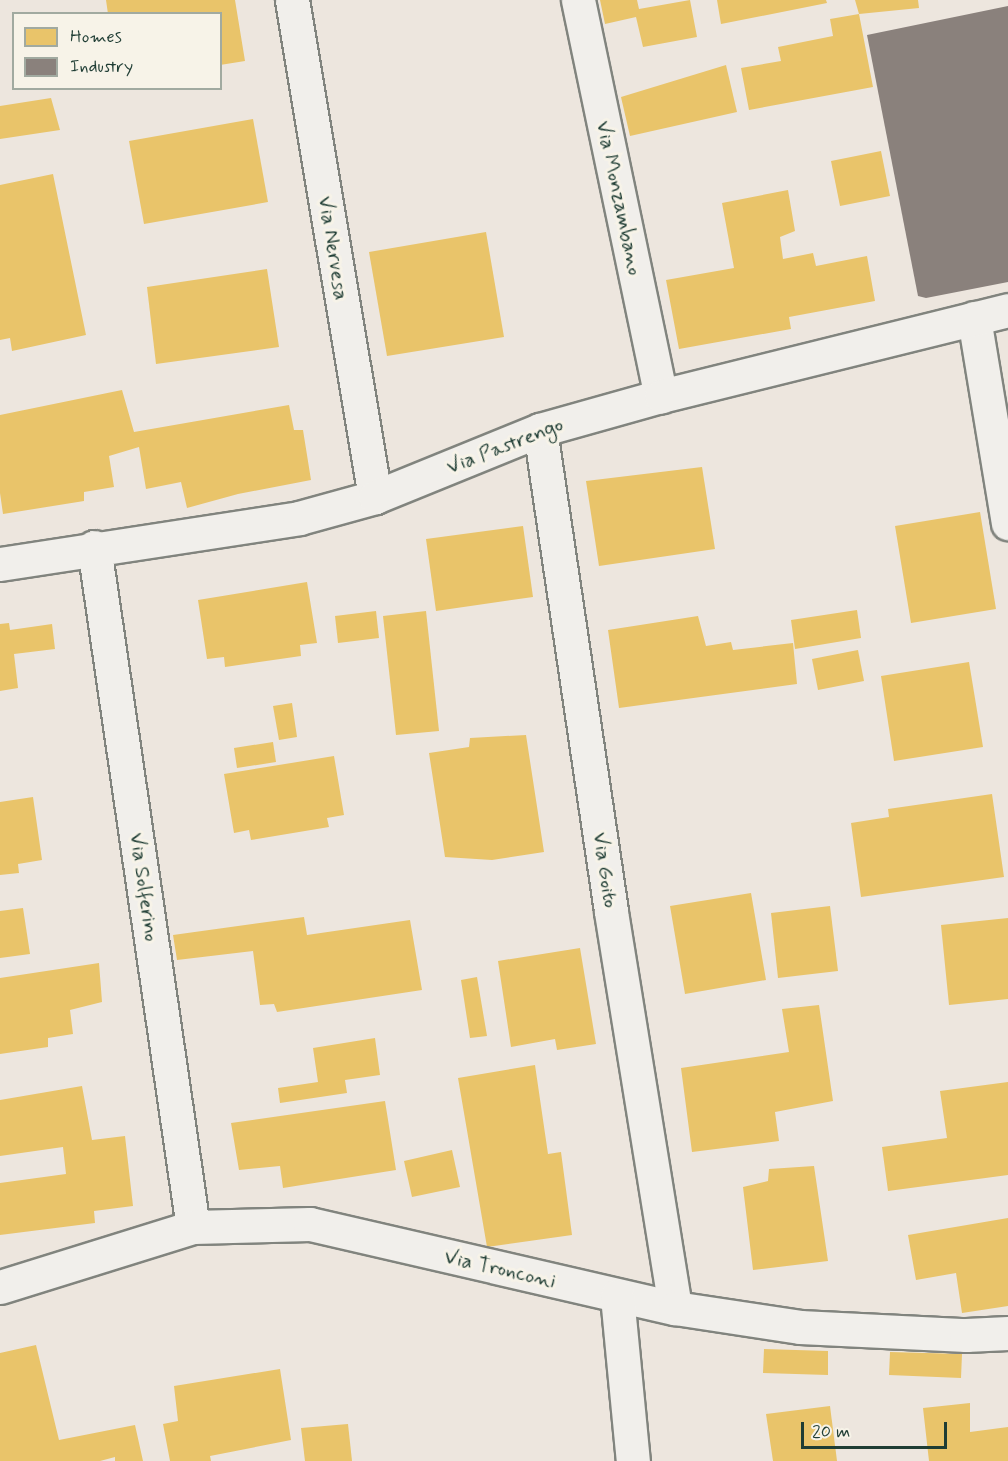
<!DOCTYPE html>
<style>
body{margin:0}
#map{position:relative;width:1008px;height:1461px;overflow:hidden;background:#ede6de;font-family:Mynerve,sans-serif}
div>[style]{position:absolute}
.homes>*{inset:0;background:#e9c46a}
.industry>*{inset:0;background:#8a817c}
.roads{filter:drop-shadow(2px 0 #81847e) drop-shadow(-2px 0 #81847e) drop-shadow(0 2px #81847e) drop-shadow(0 -2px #81847e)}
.minor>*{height:33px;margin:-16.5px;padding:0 16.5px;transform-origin:16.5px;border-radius:16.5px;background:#f1efeb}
span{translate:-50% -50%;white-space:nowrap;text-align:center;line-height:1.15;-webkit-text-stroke:6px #f7f3e8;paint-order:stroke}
.street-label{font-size:21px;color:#1f3d34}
.legend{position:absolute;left:12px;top:12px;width:210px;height:78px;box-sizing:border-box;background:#f7f3e8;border:2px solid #a1aaa0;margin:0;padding:8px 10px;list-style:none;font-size:18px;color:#1f3d34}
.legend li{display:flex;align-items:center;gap:12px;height:30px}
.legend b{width:30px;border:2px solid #a1aaa0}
.scale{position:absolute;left:801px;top:1422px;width:146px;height:27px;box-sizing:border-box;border:3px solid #1f3d34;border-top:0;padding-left:8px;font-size:18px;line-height:21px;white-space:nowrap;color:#1f3d34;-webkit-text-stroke:4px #f7f3e8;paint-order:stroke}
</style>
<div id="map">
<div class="homes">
<div style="clip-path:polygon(106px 0,235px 0,245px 61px,220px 65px,220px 14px,108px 14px)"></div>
<div style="clip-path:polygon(600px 0,637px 0,639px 9px,690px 0,697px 37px,643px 47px,636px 17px,605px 24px)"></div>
<div style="clip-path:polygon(717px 0,826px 0,827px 3px,721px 24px)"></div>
<div style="clip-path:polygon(855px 0,918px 0,919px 8px,859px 14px)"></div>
<div style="clip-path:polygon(859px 14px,873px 87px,749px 110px,741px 68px,781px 61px,778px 47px,833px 36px,830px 19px)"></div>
<div style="clip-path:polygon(726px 65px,737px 112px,630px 136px,621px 97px)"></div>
<div style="clip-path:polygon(51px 98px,60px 130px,0 139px,0 106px)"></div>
<div style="clip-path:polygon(253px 119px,268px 202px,144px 224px,129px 141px)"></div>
<div style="clip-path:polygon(881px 151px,890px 196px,840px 206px,831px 161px)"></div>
<div style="clip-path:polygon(53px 174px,86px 335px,12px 351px,10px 338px,0 340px,0 185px)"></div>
<div style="clip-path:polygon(788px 190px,795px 231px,780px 237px,783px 259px,813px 253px,816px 266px,867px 256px,875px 301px,789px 317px,791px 329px,679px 349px,666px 280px,734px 268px,722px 203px)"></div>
<div style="clip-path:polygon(486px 232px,504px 337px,387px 356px,369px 252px)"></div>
<div style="clip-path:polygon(267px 269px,279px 347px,156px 364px,147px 287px)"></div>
<div style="clip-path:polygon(122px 390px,134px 432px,289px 405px,294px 430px,303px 430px,311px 480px,238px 494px,187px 508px,181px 482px,146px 489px,139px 447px,109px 456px,114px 487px,84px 492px,84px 501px,3px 514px,0 493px,0 415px)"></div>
<div style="clip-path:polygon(702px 467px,715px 549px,599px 566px,586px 481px)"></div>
<div style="clip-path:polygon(980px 512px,996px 609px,911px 623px,895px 526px)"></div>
<div style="clip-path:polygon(523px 526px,533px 597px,436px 611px,426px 539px)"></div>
<div style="clip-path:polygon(307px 582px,317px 643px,300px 645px,301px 656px,225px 667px,224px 657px,207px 659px,198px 600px)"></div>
<div style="clip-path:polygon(857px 610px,861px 638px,795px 649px,791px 620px)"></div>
<div style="clip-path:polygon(376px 611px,379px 638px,338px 643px,335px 616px)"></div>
<div style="clip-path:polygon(426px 611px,439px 731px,396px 735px,383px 616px)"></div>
<div style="clip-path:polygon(698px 616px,706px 646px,731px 642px,733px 650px,793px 643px,797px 684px,619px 708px,608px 630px)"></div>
<div style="clip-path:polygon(9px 623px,10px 630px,52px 624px,55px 649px,14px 654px,18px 688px,0 691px,0 624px)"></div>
<div style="clip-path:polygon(858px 650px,864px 681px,818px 690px,812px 659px)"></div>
<div style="clip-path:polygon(969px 662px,983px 747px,894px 761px,881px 676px)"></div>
<div style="clip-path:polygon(292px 703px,297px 737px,279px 740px,273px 706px)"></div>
<div style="clip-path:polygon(526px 735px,544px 852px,492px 860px,445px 857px,429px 753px,469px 747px,470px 738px)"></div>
<div style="clip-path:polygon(273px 742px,276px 762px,237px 768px,234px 748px)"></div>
<div style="clip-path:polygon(334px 756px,344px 815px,327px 818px,329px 827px,251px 840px,249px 830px,234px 833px,224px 774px)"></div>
<div style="clip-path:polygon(992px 794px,1004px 877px,861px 897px,851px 823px,889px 817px,888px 809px)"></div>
<div style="clip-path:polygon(33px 797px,42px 860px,18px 864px,19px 873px,0 875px,0 802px)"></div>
<div style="clip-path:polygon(751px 893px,766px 980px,685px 994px,670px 906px)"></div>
<div style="clip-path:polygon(830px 906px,838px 971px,778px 978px,771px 913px)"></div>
<div style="clip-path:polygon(23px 908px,30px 954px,0 958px,0 911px)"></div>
<div style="clip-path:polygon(304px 917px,307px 935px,410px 920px,422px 990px,277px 1012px,274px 1004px,260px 1005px,253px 951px,177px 960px,173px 935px)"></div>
<div style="clip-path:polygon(1008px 918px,1008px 999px,949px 1005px,941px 925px)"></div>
<div style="clip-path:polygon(580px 948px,596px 1044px,557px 1050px,555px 1039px,511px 1047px,498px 961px)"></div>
<div style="clip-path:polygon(99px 963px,102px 1002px,70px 1010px,73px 1034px,48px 1038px,48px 1047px,0 1054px,0 978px)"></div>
<div style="clip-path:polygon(477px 977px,487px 1036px,470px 1038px,461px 980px)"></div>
<div style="clip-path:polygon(819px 1005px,833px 1101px,775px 1112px,779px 1141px,692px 1152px,681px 1068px,789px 1052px,782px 1009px)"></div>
<div style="clip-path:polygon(375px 1038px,380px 1075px,345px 1080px,347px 1093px,280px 1103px,278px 1088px,318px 1082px,313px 1048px)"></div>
<div style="clip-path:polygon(535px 1065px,548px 1154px,561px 1152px,572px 1235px,487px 1247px,458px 1078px)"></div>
<div style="clip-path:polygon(1008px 1082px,1008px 1175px,888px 1191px,882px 1147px,947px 1138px,940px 1091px)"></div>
<div style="clip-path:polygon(82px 1086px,92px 1140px,125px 1136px,133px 1206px,94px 1211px,95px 1223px,0 1235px,0 1183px,66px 1174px,63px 1147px,0 1156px,0 1100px)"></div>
<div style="clip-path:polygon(385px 1101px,396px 1170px,283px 1188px,280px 1166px,239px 1170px,231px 1123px)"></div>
<div style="clip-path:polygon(452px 1150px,460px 1187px,412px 1197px,404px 1161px)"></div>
<div style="clip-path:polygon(814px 1166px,828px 1261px,753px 1270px,743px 1187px,768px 1181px,769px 1169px)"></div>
<div style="clip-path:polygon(1008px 1218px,1008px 1306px,962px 1313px,956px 1273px,916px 1280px,908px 1235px)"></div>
<div style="clip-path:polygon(36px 1345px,59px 1440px,135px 1425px,143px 1461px,115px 1461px,115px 1457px,100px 1461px,0 1461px,0 1353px)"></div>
<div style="clip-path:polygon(764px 1349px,828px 1351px,828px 1375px,763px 1373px)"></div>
<div style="clip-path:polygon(890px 1352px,962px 1354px,961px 1378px,889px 1375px)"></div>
<div style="clip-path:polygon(280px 1369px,291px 1440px,210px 1456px,211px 1461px,170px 1461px,163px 1424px,178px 1421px,174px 1386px)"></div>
<div style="clip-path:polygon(970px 1403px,970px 1432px,1008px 1427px,1008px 1461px,929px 1461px,923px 1408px)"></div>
<div style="clip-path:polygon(830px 1406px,837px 1461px,773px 1461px,766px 1414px)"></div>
<div style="clip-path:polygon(348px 1424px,352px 1461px,305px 1461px,301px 1428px)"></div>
</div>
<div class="industry">
<div style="clip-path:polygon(1008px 6px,1008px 282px,926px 298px,918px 296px,867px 35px)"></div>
</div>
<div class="roads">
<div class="minor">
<div style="left:292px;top:0;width:504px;rotate:80.52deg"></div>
<div style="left:578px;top:0;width:405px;rotate:78.2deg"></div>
<div style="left:974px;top:318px;width:208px;rotate:80.6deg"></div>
<div style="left:540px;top:430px;width:487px;rotate:81.6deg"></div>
<div style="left:611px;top:912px;width:401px;rotate:80.8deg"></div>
<div style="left:94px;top:547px;width:687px;rotate:81.72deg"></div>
<div style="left:0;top:564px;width:303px;rotate:-8.7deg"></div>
<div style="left:299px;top:518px;width:79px;rotate:-15.4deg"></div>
<div style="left:375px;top:497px;width:178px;rotate:-22.1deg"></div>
<div style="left:540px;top:430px;width:126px;rotate:-15.7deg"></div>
<div style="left:661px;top:396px;width:357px;rotate:-13.9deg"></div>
<div style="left:0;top:1287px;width:202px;rotate:-17.3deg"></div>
<div style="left:193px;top:1227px;width:117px;rotate:-1.5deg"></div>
<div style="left:310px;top:1224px;width:375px;rotate:13deg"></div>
<div style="left:675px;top:1308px;width:126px;rotate:8.6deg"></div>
<div style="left:800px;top:1327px;width:166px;rotate:2.8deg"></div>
<div style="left:966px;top:1335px;width:42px;rotate:-2.7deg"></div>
<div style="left:617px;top:1296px;width:166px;rotate:84.5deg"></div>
</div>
</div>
<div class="street-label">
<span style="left:619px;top:198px;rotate:78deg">Via Monzambano</span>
<span style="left:333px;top:248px;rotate:81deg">Via Nervesa</span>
<span style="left:505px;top:446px;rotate:-21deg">Via Pastrengo</span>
<span style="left:605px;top:870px;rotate:82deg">Via Goito</span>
<span style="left:144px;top:887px;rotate:82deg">Via Solferino</span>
<span style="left:500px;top:1269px;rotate:13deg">Via Tronconi</span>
</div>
<ul class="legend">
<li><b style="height:16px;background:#e9c46a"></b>Homes</li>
<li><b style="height:16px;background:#8a817c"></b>Industry</li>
</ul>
<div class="scale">20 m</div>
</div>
